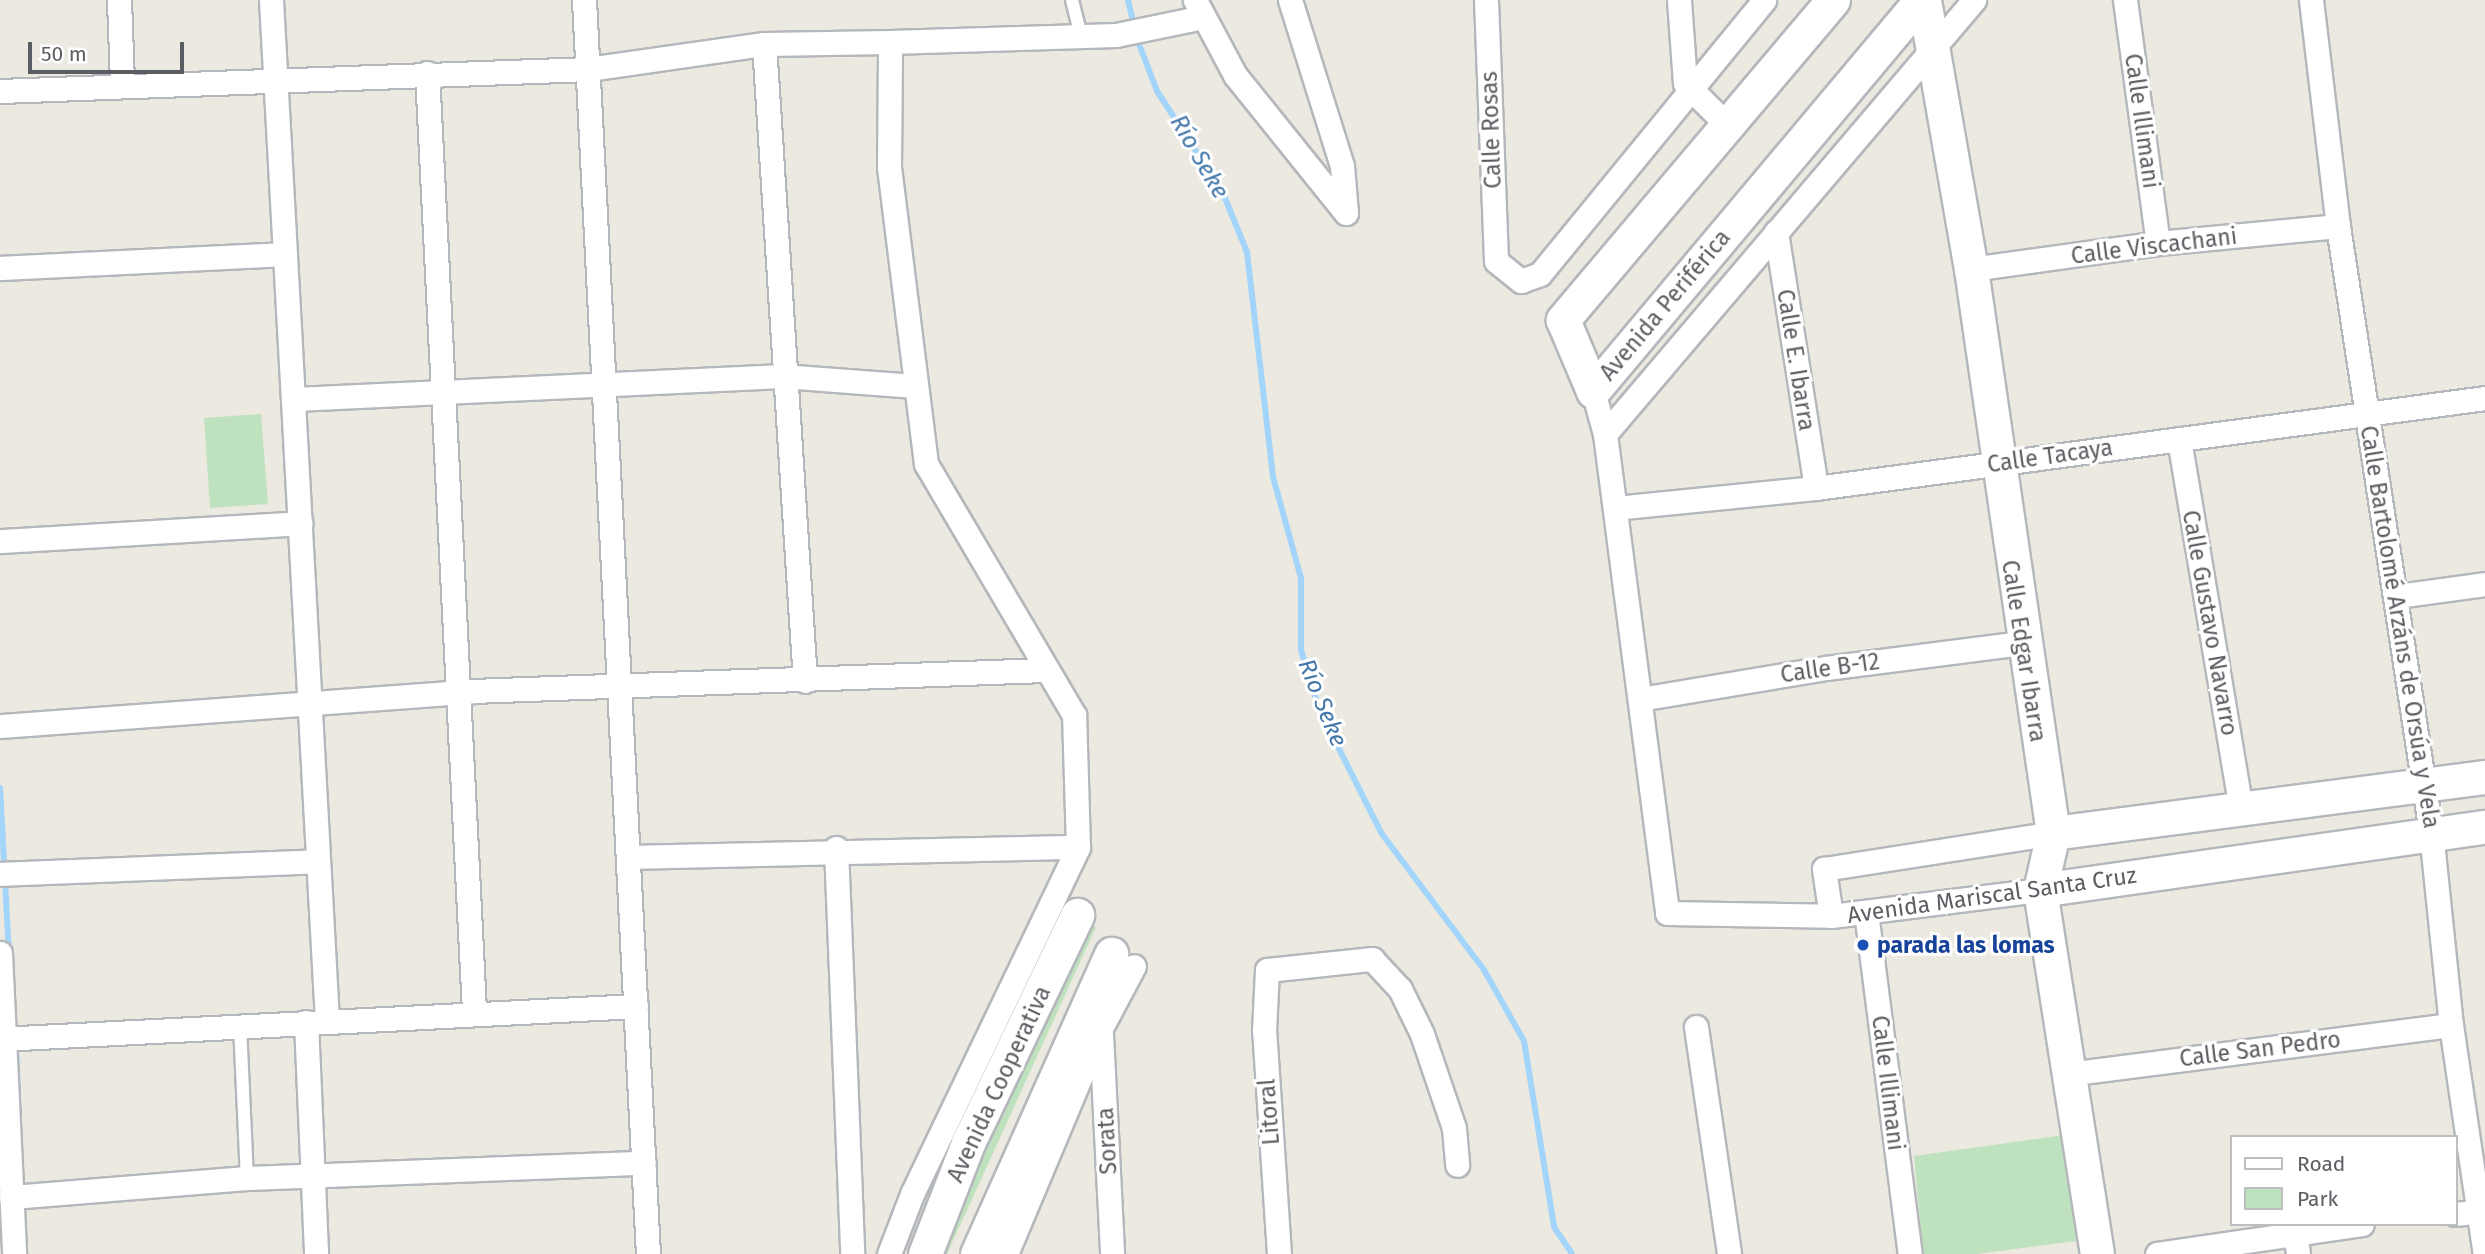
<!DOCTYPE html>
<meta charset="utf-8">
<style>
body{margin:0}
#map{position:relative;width:2485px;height:1254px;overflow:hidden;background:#ece9e1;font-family:"Fira Sans",sans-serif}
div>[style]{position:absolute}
.green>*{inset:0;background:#bfe2be}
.stream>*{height:6px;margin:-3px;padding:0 3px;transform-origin:3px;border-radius:3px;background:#a3d5fa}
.roads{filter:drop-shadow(2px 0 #b4b7bb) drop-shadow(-2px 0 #b4b7bb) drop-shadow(0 2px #b4b7bb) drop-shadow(0 -2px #b4b7bb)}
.lane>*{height:12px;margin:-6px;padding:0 6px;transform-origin:6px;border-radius:6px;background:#fff}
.street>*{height:23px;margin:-11.5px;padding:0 11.5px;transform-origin:11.5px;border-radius:11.5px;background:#fff}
.secondary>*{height:33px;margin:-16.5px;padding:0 16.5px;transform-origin:16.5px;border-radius:16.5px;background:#fff}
.dots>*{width:19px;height:19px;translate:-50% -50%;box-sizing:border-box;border:4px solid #fff;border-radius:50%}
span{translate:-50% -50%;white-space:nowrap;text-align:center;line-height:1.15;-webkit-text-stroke:6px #fff;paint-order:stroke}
.street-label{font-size:23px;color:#5a5d61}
.transit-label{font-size:23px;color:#164399;font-weight:700}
.left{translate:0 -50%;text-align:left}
.water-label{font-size:24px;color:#4277aa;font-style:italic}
.legend{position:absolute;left:2230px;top:1135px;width:228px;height:91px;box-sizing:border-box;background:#fff;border:2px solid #bdbec0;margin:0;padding:9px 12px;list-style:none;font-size:21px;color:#5a5d61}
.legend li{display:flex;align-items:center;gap:14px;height:35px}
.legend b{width:35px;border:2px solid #bdbec0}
.scale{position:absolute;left:28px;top:42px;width:156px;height:32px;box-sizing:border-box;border:4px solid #5a5d61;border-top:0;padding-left:9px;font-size:21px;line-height:24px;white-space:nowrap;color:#5a5d61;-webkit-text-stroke:5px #fff;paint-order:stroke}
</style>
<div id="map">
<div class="green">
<div style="clip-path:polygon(261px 414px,268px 504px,210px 508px,204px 418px)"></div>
<div style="clip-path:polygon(1080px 923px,1096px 927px,947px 1254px,926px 1254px)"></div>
<div style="clip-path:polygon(2064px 1135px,2077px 1241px,1977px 1254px,1923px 1254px,1914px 1156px)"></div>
</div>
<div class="stream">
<div style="left:1128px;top:0;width:26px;rotate:77deg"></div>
<div style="left:1136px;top:36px;width:59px;rotate:69.1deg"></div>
<div style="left:1157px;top:91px;width:121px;rotate:57.1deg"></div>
<div style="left:1223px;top:193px;width:64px;rotate:67.9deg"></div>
<div style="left:1247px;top:252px;width:226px;rotate:83.4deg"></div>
<div style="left:1273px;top:477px;width:105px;rotate:74.5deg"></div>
<div style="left:1301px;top:578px;width:72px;rotate:90deg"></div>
<div style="left:1301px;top:650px;width:62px;rotate:73deg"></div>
<div style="left:1319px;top:709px;width:140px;rotate:63.3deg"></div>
<div style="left:1382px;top:834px;width:170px;rotate:53.1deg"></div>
<div style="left:1484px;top:970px;width:81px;rotate:60.6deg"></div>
<div style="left:1524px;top:1041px;width:188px;rotate:80.8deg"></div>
<div style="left:1554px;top:1227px;width:32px;rotate:56deg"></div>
<div style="left:0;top:788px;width:166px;rotate:86.9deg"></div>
<div style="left:16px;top:1042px;width:80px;rotate:87.9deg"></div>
</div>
<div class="roads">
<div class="lane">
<div style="left:1072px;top:0;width:37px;rotate:76deg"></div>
<div style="left:240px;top:1025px;width:153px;rotate:87.4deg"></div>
</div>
<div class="street">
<div style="left:119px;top:0;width:82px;rotate:87.9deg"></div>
<div style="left:271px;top:0;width:1023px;rotate:86.86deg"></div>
<div style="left:584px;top:0;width:1256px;rotate:87.08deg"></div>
<div style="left:1195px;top:0;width:85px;rotate:61.9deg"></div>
<div style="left:1235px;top:75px;width:177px;rotate:51.2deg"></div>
<div style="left:1290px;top:0;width:174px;rotate:72.6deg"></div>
<div style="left:1342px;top:166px;width:47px;rotate:85.1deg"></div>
<div style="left:1486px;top:0;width:261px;rotate:87.8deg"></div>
<div style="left:1496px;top:261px;width:32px;rotate:39deg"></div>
<div style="left:1521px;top:281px;width:20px;rotate:-20deg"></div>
<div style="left:1540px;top:274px;width:354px;rotate:-50.7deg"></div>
<div style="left:1679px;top:0;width:83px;rotate:85.9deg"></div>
<div style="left:1685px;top:83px;width:59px;rotate:45deg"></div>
<div style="left:2125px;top:0;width:245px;rotate:82.3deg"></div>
<div style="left:2311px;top:0;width:228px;rotate:83.2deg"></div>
<div style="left:2338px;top:226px;width:613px;rotate:81.28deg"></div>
<div style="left:2431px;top:832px;width:194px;rotate:84.1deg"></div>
<div style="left:2451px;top:1025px;width:232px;rotate:81.6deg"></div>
<div style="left:764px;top:44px;width:638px;rotate:86.32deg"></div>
<div style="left:427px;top:73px;width:940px;rotate:87.13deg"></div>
<div style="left:0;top:91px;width:588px;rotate:-2.14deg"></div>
<div style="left:588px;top:69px;width:178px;rotate:-8.1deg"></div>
<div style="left:764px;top:44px;width:126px;rotate:-0.9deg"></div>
<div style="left:1776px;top:232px;width:259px;rotate:81.1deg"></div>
<div style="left:0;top:268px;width:285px;rotate:-2.8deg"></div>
<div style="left:1971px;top:269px;width:189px;rotate:-7.9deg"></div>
<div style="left:2158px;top:243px;width:181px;rotate:-5.4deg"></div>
<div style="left:1593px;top:391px;width:45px;rotate:74.4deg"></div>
<div style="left:1605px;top:434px;width:483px;rotate:82.6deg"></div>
<div style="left:1667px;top:913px;width:164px;rotate:1deg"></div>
<div style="left:1831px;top:916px;width:211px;rotate:-7.1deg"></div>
<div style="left:295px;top:399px;width:488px;rotate:-2.7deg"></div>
<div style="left:782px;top:376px;width:133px;rotate:4.3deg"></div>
<div style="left:1605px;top:434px;width:570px;rotate:-49.63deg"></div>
<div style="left:2179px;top:439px;width:374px;rotate:80.5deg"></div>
<div style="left:1615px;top:508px;width:202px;rotate:-5.7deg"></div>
<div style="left:1816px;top:488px;width:675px;rotate:-7.66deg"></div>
<div style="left:0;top:541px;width:301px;rotate:-3.4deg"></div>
<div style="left:2397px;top:596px;width:89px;rotate:-7.8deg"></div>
<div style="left:1640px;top:699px;width:189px;rotate:-9.5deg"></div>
<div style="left:1826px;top:668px;width:197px;rotate:-7.3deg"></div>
<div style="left:0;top:726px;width:473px;rotate:-4.2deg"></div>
<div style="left:472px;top:691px;width:574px;rotate:-2.1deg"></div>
<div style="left:836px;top:848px;width:406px;rotate:87.7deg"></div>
<div style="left:628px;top:857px;width:450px;rotate:-1.3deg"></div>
<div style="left:0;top:874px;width:318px;rotate:-2.3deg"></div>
<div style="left:1866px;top:912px;width:345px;rotate:82.7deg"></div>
<div style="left:1831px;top:916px;width:48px;rotate:-98.5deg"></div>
<div style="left:1824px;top:869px;width:232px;rotate:-8.9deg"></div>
<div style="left:0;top:953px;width:301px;rotate:87.3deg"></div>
<div style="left:306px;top:1022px;width:232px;rotate:87.5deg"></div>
<div style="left:1696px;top:1027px;width:229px;rotate:81.7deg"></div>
<div style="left:1101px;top:1034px;width:220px;rotate:87.1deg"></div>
<div style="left:0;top:1039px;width:637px;rotate:-2.97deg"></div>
<div style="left:2068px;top:1074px;width:386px;rotate:-7.3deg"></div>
<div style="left:11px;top:1197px;width:237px;rotate:-4.6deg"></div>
<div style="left:247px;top:1178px;width:397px;rotate:-2.2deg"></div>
<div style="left:2455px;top:1214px;width:30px;rotate:-6deg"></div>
<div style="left:2295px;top:1232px;width:22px;rotate:82deg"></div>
<div style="left:889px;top:1254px;width:64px;rotate:-69deg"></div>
<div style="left:912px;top:1194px;width:385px;rotate:-64.4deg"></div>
<div style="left:1078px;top:847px;width:132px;rotate:-91.7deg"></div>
<div style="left:1074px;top:715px;width:291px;rotate:-120.5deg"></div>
<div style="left:926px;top:464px;width:298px;rotate:-97.1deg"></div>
<div style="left:889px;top:168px;width:126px;rotate:-89.5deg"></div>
<div style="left:890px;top:42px;width:226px;rotate:-1.8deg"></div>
<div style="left:1116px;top:35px;width:89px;rotate:-11.7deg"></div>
<div style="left:1006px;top:1254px;width:245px;rotate:-67.2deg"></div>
<div style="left:1101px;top:1028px;width:70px;rotate:-62deg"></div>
<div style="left:1279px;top:1254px;width:224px;rotate:-93.8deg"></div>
<div style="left:1264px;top:1031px;width:61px;rotate:-87.2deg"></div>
<div style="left:1267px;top:970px;width:106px;rotate:-6deg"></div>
<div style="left:1372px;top:959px;width:41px;rotate:47deg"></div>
<div style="left:1400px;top:989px;width:50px;rotate:63.9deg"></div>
<div style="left:1422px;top:1034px;width:99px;rotate:71.2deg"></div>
<div style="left:1454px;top:1128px;width:37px;rotate:85deg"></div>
<div style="left:2157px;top:1254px;width:207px;rotate:-8.3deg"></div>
</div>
<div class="secondary">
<div style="left:1833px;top:0;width:419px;rotate:130.2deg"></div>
<div style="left:1563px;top:320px;width:77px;rotate:67.1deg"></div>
<div style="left:1593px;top:391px;width:510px;rotate:-50.01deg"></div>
<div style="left:1924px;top:0;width:273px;rotate:80.1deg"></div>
<div style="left:1971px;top:269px;width:570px;rotate:81.73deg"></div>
<div style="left:2053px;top:833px;width:58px;rotate:102.8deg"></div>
<div style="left:2040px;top:890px;width:368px;rotate:81.1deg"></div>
<div style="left:2053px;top:833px;width:436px;rotate:-7.4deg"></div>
<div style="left:2040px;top:890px;width:449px;rotate:-8.1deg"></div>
<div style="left:925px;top:1254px;width:119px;rotate:-68.8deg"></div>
<div style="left:968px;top:1143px;width:253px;rotate:-64.4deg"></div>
<div style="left:977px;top:1254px;width:329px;rotate:-65.9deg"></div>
</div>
</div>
<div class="dots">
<div style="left:1863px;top:945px;background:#1a4fb4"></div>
</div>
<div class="street-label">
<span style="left:2142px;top:121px;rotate:82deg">Calle Illimani</span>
<span style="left:1491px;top:130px;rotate:-92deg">Calle Rosas</span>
<span style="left:2154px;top:246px;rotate:-7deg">Calle Viscachani</span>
<span style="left:1665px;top:305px;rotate:-50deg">Avenida Periférica</span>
<span style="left:1796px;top:360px;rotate:81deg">Calle E. Ibarra</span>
<span style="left:2050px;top:456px;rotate:-8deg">Calle Tacaya</span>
<span style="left:2210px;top:623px;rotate:80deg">Calle Gustavo Navarro</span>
<span style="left:2400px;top:627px;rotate:81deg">Calle Bartolomé Arzáns de Orsúa y Vela</span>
<span style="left:2024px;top:651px;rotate:81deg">Calle Edgar Ibarra</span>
<span style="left:1830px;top:668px;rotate:-8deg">Calle B-12</span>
<span style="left:1992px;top:895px;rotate:-8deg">Avenida Mariscal Santa Cruz</span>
<span style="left:2260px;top:1049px;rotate:-7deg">Calle San Pedro</span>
<span style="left:1888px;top:1083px;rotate:83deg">Calle Illimani</span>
<span style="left:999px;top:1084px;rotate:-65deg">Avenida Cooperativa</span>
<span style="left:1269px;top:1112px;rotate:-94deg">Litoral</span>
<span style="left:1107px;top:1141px;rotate:-93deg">Sorata</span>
</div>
<div class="transit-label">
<span class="left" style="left:1877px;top:945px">parada las lomas</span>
</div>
<div class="water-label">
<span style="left:1199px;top:157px;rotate:60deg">Río Seke</span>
<span style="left:1322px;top:703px;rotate:68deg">Río Seke</span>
</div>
<ul class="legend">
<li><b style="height:9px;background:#fff"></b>Road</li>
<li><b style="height:19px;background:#bfe2be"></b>Park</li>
</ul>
<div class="scale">50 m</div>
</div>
